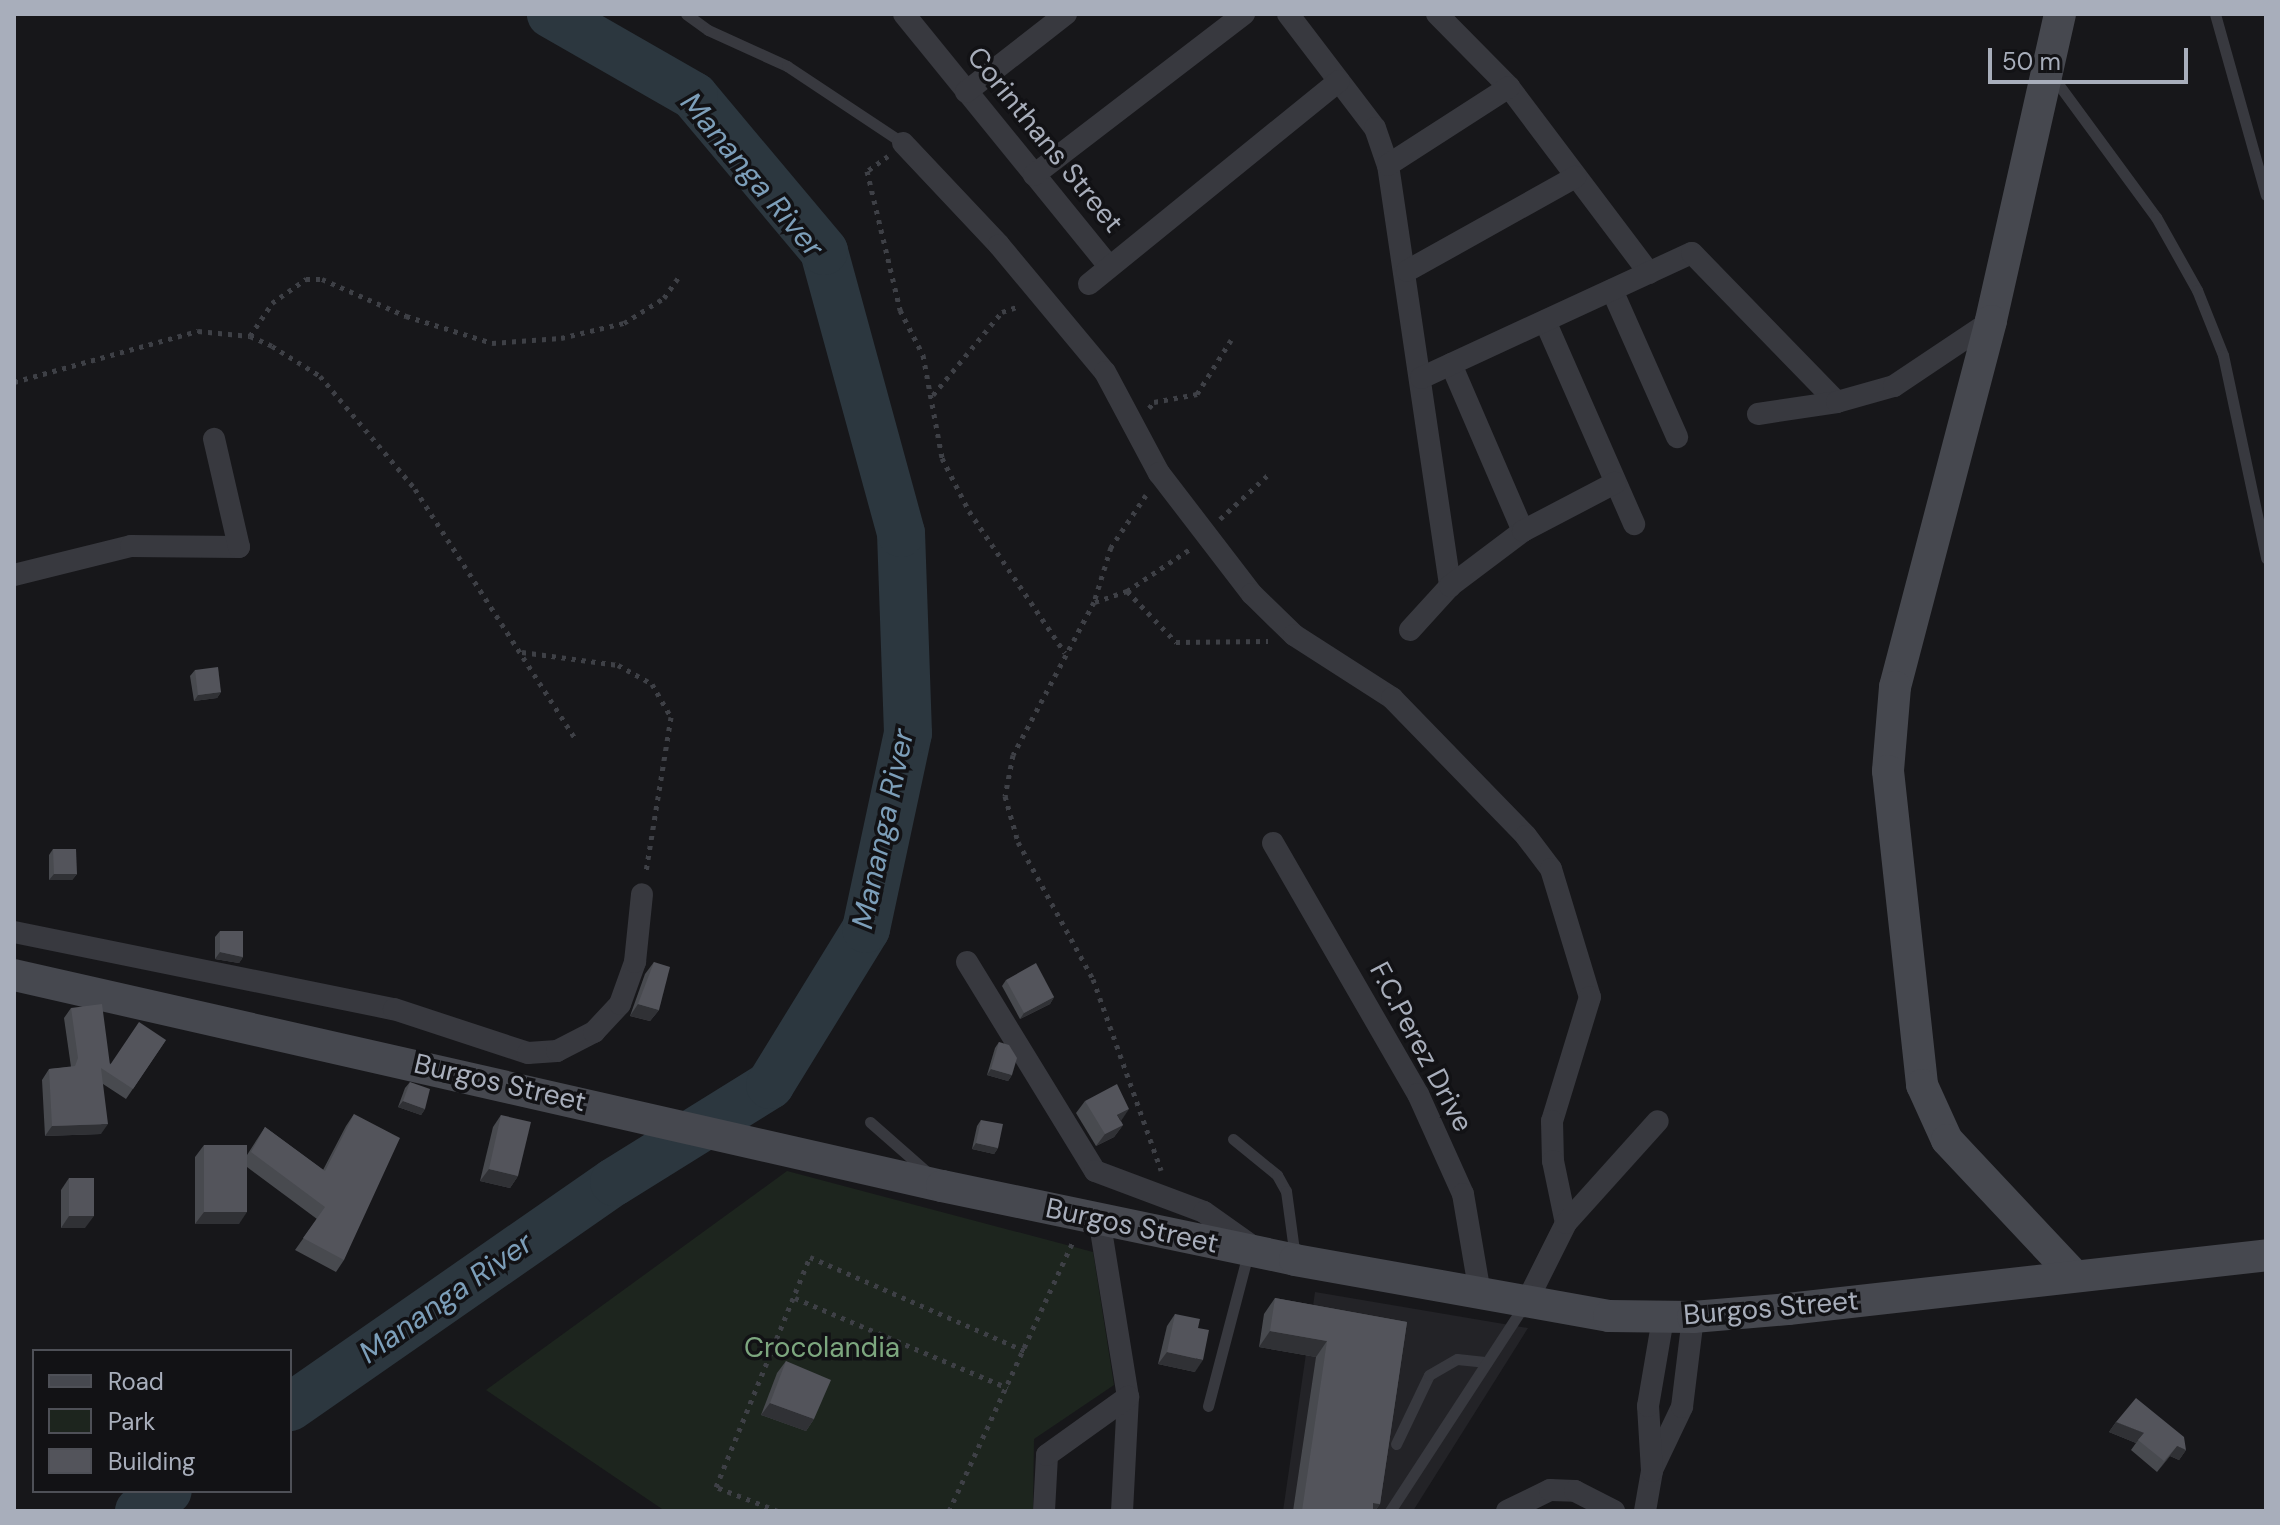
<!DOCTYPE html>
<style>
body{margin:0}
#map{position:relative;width:2280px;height:1525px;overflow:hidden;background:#17171a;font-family:"DM Sans",sans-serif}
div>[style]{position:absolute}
.built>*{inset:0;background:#232327}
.green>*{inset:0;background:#1d251e}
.river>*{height:48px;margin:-24px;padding:0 24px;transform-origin:24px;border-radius:24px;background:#2c373f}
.path>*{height:5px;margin-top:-2.5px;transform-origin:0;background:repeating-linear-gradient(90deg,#3e4046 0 4px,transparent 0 10px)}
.lane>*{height:11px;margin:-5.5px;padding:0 5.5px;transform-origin:5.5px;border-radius:5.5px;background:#38393f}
.street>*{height:22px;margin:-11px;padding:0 11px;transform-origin:11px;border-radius:11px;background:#38393f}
.secondary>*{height:32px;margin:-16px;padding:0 16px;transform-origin:16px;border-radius:16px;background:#46484f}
.wall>*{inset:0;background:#484a4f}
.shaded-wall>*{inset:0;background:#303135}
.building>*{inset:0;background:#53545b}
span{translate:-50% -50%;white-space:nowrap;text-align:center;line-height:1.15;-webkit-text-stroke:7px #121215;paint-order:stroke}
.street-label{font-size:28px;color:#a8aebb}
.park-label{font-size:28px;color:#7da77f}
.water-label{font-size:30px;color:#7c9eb9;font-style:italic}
.frame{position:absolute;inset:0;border:16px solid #a8aebb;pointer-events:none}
.legend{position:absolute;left:32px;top:1349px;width:260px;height:144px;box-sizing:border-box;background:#121215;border:2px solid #4e5057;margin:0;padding:10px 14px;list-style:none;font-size:24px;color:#a8aebb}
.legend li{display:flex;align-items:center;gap:16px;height:40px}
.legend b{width:40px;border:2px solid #4e5057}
.scale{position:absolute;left:1988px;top:48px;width:200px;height:36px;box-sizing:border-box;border:4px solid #a8aebb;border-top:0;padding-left:10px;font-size:24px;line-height:28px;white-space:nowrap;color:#a8aebb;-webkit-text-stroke:6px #121215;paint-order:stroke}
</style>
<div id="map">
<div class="built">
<div style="clip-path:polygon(1315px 1292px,1528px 1328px,1413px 1511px,1283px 1511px)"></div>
</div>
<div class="green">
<div style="clip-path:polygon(787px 1171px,1093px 1252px,1114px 1385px,1034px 1439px,1033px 1511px,665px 1511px,486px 1390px)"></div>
</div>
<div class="river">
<div style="left:290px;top:1407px;width:394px;rotate:-34.8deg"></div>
<div style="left:614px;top:1182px;width:184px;rotate:-31.9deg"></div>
<div style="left:770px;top:1085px;width:183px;rotate:-58.4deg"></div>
<div style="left:866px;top:929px;width:200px;rotate:-77.9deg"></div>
<div style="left:908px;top:733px;width:200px;rotate:-92deg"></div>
<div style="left:901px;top:533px;width:292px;rotate:-105.3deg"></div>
<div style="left:824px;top:251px;width:202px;rotate:-130deg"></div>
<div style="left:694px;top:96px;width:165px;rotate:-150.2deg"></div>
<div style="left:139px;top:1511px;width:35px;rotate:-35deg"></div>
</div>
<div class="path">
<div style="left:888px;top:156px;width:26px;rotate:144deg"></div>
<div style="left:867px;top:171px;width:143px;rotate:76.6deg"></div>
<div style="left:900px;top:310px;width:51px;rotate:62.9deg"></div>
<div style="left:923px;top:355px;width:105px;rotate:79.5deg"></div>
<div style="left:942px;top:458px;width:59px;rotate:63deg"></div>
<div style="left:969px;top:511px;width:171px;rotate:55.9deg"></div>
<div style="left:250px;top:336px;width:40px;rotate:-56deg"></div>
<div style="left:272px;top:303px;width:42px;rotate:-35.2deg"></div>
<div style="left:306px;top:279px;width:16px"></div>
<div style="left:322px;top:279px;width:92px;rotate:23.8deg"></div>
<div style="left:406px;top:316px;width:90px;rotate:17.4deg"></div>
<div style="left:492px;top:343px;width:69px;rotate:-4.1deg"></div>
<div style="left:561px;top:338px;width:65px;rotate:-13.4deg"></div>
<div style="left:624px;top:323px;width:47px;rotate:-32deg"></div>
<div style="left:664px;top:298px;width:28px;rotate:-55deg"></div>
<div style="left:14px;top:382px;width:191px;rotate:-15.5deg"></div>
<div style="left:198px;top:331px;width:52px;rotate:5.5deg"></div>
<div style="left:250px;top:336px;width:24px;rotate:24deg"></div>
<div style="left:272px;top:346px;width:57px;rotate:32deg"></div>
<div style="left:320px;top:376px;width:148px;rotate:49.9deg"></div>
<div style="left:415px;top:489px;width:295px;rotate:57.3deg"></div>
<div style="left:933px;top:395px;width:108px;rotate:-50.3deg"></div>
<div style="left:1002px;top:312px;width:18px;rotate:-19deg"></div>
<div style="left:1149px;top:408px;width:8px;rotate:-50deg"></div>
<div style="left:1154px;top:402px;width:44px;rotate:-10.5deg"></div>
<div style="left:1197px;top:394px;width:64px;rotate:-57.8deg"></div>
<div style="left:1146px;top:495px;width:63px;rotate:123.9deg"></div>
<div style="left:1111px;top:547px;width:58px;rotate:107.2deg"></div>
<div style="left:1094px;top:602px;width:173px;rotate:117.9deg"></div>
<div style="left:1013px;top:755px;width:42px;rotate:101deg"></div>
<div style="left:1005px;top:796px;width:48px;rotate:74.2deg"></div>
<div style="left:1018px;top:842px;width:156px;rotate:61.3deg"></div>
<div style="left:1093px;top:979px;width:203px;rotate:70.4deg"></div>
<div style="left:1220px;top:519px;width:68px;rotate:-42.6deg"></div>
<div style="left:1127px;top:591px;width:71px;rotate:46.1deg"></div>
<div style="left:1176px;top:642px;width:92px;rotate:-0.6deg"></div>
<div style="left:1095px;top:602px;width:34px;rotate:-19deg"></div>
<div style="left:1127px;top:591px;width:76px;rotate:-33.7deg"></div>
<div style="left:522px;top:652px;width:97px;rotate:7.7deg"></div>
<div style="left:618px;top:665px;width:39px;rotate:29deg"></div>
<div style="left:652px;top:684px;width:38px;rotate:60deg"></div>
<div style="left:671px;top:717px;width:156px;rotate:99.2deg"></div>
<div style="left:795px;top:1298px;width:231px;rotate:22.9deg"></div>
<div style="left:778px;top:1511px;width:66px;rotate:-158.8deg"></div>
<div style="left:716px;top:1487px;width:248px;rotate:-67.8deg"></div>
<div style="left:810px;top:1257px;width:235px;rotate:23.6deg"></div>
<div style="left:949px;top:1511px;width:297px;rotate:-65.3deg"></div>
</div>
<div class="lane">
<div style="left:686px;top:14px;width:27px;rotate:36deg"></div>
<div style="left:708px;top:30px;width:87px;rotate:24.5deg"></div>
<div style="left:787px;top:66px;width:139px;rotate:33.6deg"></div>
<div style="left:2215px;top:14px;width:188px;rotate:74.3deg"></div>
<div style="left:2053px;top:77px;width:174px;rotate:53.7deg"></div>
<div style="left:2156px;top:217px;width:84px;rotate:60.7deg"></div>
<div style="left:2197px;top:290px;width:70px;rotate:68.2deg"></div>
<div style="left:2223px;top:355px;width:208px;rotate:78deg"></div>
<div style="left:870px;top:1122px;width:76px;rotate:41.3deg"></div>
<div style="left:1233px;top:1139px;width:57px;rotate:39.3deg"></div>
<div style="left:1277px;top:1175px;width:18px;rotate:61deg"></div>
<div style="left:1286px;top:1191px;width:68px;rotate:82.3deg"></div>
<div style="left:1208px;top:1406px;width:157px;rotate:-75.3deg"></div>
<div style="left:1396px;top:1444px;width:76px;rotate:-64.4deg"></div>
<div style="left:1429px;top:1375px;width:32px;rotate:-30deg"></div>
<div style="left:1457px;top:1359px;width:30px;rotate:6deg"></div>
<div style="left:1390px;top:1511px;width:247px;rotate:-56.9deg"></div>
</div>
<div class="street">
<div style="left:904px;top:14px;width:325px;rotate:50.9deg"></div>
<div style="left:1288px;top:14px;width:143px;rotate:52.7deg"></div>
<div style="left:1375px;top:128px;width:39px;rotate:71deg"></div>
<div style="left:1388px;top:165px;width:426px;rotate:81.6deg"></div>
<div style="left:1437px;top:14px;width:103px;rotate:45.4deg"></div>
<div style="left:1509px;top:87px;width:233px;rotate:53deg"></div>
<div style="left:966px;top:92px;width:127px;rotate:-38deg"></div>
<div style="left:903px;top:143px;width:140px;rotate:46.7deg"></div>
<div style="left:999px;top:245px;width:165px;rotate:50.2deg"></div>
<div style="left:1105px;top:372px;width:115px;rotate:61.9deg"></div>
<div style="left:1159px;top:473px;width:153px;rotate:52.5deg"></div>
<div style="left:1252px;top:594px;width:59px;rotate:44.3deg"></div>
<div style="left:1294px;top:635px;width:117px;rotate:32.7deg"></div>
<div style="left:1392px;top:698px;width:192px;rotate:45.8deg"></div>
<div style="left:1526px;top:836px;width:41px;rotate:52.9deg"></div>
<div style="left:1551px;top:869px;width:134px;rotate:73.1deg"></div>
<div style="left:1590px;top:997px;width:130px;rotate:107deg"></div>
<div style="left:1552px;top:1121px;width:40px;rotate:88.6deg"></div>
<div style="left:1553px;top:1161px;width:63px;rotate:78.2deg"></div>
<div style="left:1388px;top:165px;width:144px;rotate:-32.8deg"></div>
<div style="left:1034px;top:175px;width:265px;rotate:-37.5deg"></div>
<div style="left:1407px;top:271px;width:193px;rotate:-29.2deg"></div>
<div style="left:1089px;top:284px;width:322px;rotate:-39.1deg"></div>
<div style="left:1612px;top:290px;width:161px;rotate:66.1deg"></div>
<div style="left:1545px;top:321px;width:222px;rotate:66.3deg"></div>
<div style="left:1451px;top:364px;width:182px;rotate:66.7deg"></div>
<div style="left:1421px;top:378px;width:298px;rotate:-24.8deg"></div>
<div style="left:1692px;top:253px;width:208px;rotate:45.8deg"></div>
<div style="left:1758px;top:414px;width:80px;rotate:-8.6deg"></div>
<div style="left:1837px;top:402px;width:59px;rotate:-15.7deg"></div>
<div style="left:1894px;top:386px;width:117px;rotate:-33.8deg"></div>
<div style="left:14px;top:575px;width:121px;rotate:-13.9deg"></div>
<div style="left:131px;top:546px;width:108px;rotate:0.5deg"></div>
<div style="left:239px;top:547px;width:111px;rotate:-103deg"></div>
<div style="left:1410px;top:630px;width:59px;rotate:-47.7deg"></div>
<div style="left:1450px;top:586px;width:91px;rotate:-37deg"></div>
<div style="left:1523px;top:531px;width:104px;rotate:-27.6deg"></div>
<div style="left:1273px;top:843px;width:290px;rotate:60deg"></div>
<div style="left:1418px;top:1094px;width:110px;rotate:65.8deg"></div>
<div style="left:1463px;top:1194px;width:100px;rotate:80.3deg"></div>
<div style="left:14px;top:932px;width:388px;rotate:11.5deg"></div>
<div style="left:394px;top:1009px;width:141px;rotate:18.2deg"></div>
<div style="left:528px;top:1053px;width:29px;rotate:-4deg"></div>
<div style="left:557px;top:1051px;width:42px;rotate:-27.2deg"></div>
<div style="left:594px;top:1032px;width:38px;rotate:-47deg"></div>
<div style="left:620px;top:1004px;width:45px;rotate:-70.3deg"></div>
<div style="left:635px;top:962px;width:68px;rotate:-84.1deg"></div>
<div style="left:967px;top:962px;width:245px;rotate:58.5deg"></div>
<div style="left:1095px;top:1171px;width:116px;rotate:20.6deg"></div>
<div style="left:1204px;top:1212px;width:64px;rotate:35.4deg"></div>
<div style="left:1099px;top:1218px;width:181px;rotate:80.8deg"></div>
<div style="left:1128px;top:1397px;width:114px;rotate:93deg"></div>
<div style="left:1526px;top:1303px;width:89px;rotate:-63.4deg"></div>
<div style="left:1566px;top:1223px;width:137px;rotate:-48deg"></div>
<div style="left:1652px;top:1470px;width:70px;rotate:-64.5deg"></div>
<div style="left:1682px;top:1407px;width:91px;rotate:-83deg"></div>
<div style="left:1044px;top:1511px;width:56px;rotate:-86.9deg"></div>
<div style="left:1047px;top:1455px;width:100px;rotate:-35.6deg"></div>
<div style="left:1507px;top:1511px;width:48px;rotate:-26deg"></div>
<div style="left:1550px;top:1490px;width:25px;rotate:2deg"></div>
<div style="left:1575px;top:1491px;width:44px;rotate:27.1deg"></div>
<div style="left:1645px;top:1511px;width:41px;rotate:-80.1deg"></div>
<div style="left:1652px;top:1471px;width:65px;rotate:-93.5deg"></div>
<div style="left:1648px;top:1406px;width:89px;rotate:-80.3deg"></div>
</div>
<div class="secondary">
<div style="left:2060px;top:14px;width:315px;rotate:102.7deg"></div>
<div style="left:1991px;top:321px;width:378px;rotate:104.7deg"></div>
<div style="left:1895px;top:687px;width:84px;rotate:94.8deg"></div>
<div style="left:1888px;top:771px;width:316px;rotate:83.8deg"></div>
<div style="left:1922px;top:1085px;width:60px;rotate:65.6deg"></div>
<div style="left:1947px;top:1140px;width:183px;rotate:46.8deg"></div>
<div style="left:14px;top:975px;width:952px;rotate:12.81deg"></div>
<div style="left:942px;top:1186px;width:361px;rotate:11.8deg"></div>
<div style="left:1295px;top:1260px;width:319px;rotate:10.1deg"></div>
<div style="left:1609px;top:1316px;width:84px;rotate:0.7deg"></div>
<div style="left:1693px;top:1317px;width:95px;rotate:-4.8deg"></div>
<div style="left:1788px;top:1309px;width:481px;rotate:-6.4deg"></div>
</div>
<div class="wall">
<div style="clip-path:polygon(195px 670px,221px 692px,217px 698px,194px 701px,190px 676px)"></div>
<div style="clip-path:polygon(53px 849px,77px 874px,72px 880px,49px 880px,49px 855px)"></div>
<div style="clip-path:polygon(220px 931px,243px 957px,239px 963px,215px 959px,215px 937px)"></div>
<div style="clip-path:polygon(654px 962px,659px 1010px,650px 1021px,630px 1016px,645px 974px)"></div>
<div style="clip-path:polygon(1006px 980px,1054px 997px,1050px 1004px,1020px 1019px,1002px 986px)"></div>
<div style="clip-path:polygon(71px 1008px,110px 1064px,166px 1040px,126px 1099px,103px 1084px,101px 1134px,45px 1136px,42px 1080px,49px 1069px,71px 1067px,64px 1018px)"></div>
<div style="clip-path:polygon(999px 1042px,1012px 1075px,1008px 1081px,987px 1075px,995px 1048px)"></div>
<div style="clip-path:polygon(410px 1082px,425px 1109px,421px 1115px,398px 1107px,405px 1088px)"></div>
<div style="clip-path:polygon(1085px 1101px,1121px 1121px,1123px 1125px,1114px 1137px,1096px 1146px,1076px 1113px)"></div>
<div style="clip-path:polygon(354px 1114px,344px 1260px,336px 1272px,295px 1250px,317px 1219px,247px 1167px,239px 1224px,195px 1224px,195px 1157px,204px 1145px,247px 1155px,265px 1127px,323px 1170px,346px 1126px)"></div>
<div style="clip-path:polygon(501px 1115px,518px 1176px,510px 1188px,480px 1181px,493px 1127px)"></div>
<div style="clip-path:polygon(981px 1120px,998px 1148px,994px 1154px,972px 1149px,977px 1126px)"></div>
<div style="clip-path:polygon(69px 1178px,85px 1228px,61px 1228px,61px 1190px)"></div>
<div style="clip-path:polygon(1275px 1298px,1407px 1322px,1380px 1504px,1375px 1511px,1293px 1511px,1316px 1357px,1259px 1347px,1264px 1314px)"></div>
<div style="clip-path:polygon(1175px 1314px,1198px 1328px,1195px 1372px,1158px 1364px,1167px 1326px)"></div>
<div style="clip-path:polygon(786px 1361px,814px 1419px,806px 1431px,761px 1415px,777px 1373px)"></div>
<div style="clip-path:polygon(2116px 1422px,2186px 1450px,2179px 1460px,2170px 1456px,2157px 1472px,2131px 1450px,2136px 1443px,2109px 1432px)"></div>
</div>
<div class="shaded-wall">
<div style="clip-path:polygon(221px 692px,217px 698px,194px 701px,198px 695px)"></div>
<div style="clip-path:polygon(54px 874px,77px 874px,72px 880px,49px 880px)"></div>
<div style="clip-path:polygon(220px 952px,243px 957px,239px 963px,215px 959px)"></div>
<div style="clip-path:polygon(1054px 997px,1050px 1004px,1020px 1019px,1024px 1013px)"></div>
<div style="clip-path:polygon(638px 1004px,659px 1010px,650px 1021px,630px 1016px)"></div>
<div style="clip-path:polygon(991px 1069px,1012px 1075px,1008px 1081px,987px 1075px)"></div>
<div style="clip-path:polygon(403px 1101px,425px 1109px,421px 1115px,398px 1107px)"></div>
<div style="clip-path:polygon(1129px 1109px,1121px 1121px,1117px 1115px)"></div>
<div style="clip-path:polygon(108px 1124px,101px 1134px,45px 1136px,52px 1126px)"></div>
<div style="clip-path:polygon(1123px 1125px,1114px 1137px,1096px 1146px,1105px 1134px)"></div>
<div style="clip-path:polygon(976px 1143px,998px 1148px,994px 1154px,972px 1149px)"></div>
<div style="clip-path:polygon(489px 1169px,518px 1176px,510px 1188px,480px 1181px)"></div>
<div style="clip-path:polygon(204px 1212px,247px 1212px,239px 1224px,195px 1224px)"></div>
<div style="clip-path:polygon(69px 1216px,94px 1216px,85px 1228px,61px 1228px)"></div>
<div style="clip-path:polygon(1270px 1331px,1327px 1341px,1316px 1357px,1259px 1347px)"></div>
<div style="clip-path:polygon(1167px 1352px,1203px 1360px,1195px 1372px,1158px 1364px)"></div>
<div style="clip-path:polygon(770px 1403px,814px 1419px,806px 1431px,761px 1415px)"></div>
<div style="clip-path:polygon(2116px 1422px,2144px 1433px,2136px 1443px,2109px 1432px)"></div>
<div style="clip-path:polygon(2177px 1446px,2186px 1450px,2179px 1460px,2170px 1456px,2157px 1472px)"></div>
<div style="clip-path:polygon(1373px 1503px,1380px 1504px,1375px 1511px,1368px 1511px)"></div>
</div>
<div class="building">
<div style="clip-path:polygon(218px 667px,221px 692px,198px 695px,195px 670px)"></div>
<div style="clip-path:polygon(53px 849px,76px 849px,77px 874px,54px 874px)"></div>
<div style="clip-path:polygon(220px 931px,243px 931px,243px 957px,220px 952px)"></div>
<div style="clip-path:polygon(654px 962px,670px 967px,659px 1010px,638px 1004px)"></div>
<div style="clip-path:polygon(1036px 963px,1054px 997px,1024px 1013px,1006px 980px)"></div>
<div style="clip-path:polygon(102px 1004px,110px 1065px,139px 1022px,166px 1040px,133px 1089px,101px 1068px,108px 1124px,52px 1126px,49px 1069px,75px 1066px,78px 1058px,71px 1008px)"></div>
<div style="clip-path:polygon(999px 1042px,1009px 1045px,1017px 1058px,1012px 1075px,991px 1069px)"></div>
<div style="clip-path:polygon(410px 1082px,430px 1089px,425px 1109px,403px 1101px)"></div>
<div style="clip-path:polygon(1117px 1084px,1129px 1109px,1117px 1115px,1123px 1125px,1105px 1134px,1085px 1101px)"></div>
<div style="clip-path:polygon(354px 1114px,400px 1138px,344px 1260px,303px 1238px,325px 1207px,251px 1152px,265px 1127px,325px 1171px)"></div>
<div style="clip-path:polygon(501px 1115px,531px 1122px,518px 1176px,489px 1169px)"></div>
<div style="clip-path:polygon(981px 1120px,1003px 1124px,998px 1148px,976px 1143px)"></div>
<div style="clip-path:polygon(204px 1145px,247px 1145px,247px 1212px,204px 1212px)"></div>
<div style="clip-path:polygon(69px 1178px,94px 1178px,94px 1216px,69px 1216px)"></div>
<div style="clip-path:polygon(1275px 1298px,1407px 1322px,1380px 1504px,1373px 1503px,1373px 1511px,1302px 1511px,1327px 1341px,1270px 1331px)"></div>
<div style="clip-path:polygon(1175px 1314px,1200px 1319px,1198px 1328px,1209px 1330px,1203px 1360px,1167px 1352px)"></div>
<div style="clip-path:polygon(786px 1361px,831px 1380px,814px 1419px,770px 1403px)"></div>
<div style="clip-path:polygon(2136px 1398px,2184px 1437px,2186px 1450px,2177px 1446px,2164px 1461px,2138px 1440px,2144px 1433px,2116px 1422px)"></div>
</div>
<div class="street-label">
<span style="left:1045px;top:140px;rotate:51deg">Corinthans Street</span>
<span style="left:1421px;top:1047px;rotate:62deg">F.C.Perez Drive</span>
<span style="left:500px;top:1083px;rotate:13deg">Burgos Street</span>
<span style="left:1132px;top:1226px;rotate:12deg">Burgos Street</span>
<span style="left:1771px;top:1308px;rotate:-5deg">Burgos Street</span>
</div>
<div class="park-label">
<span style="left:822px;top:1348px">Crocolandia</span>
</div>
<div class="water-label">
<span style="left:752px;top:175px;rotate:50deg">Mananga River</span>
<span style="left:883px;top:829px;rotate:-78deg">Mananga River</span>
<span style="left:446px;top:1298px;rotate:-35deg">Mananga River</span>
</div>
<div class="frame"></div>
<ul class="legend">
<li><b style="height:10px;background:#46484f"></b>Road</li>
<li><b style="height:22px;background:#1d251e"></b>Park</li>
<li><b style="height:22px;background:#53545b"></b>Building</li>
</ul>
<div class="scale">50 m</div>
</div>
